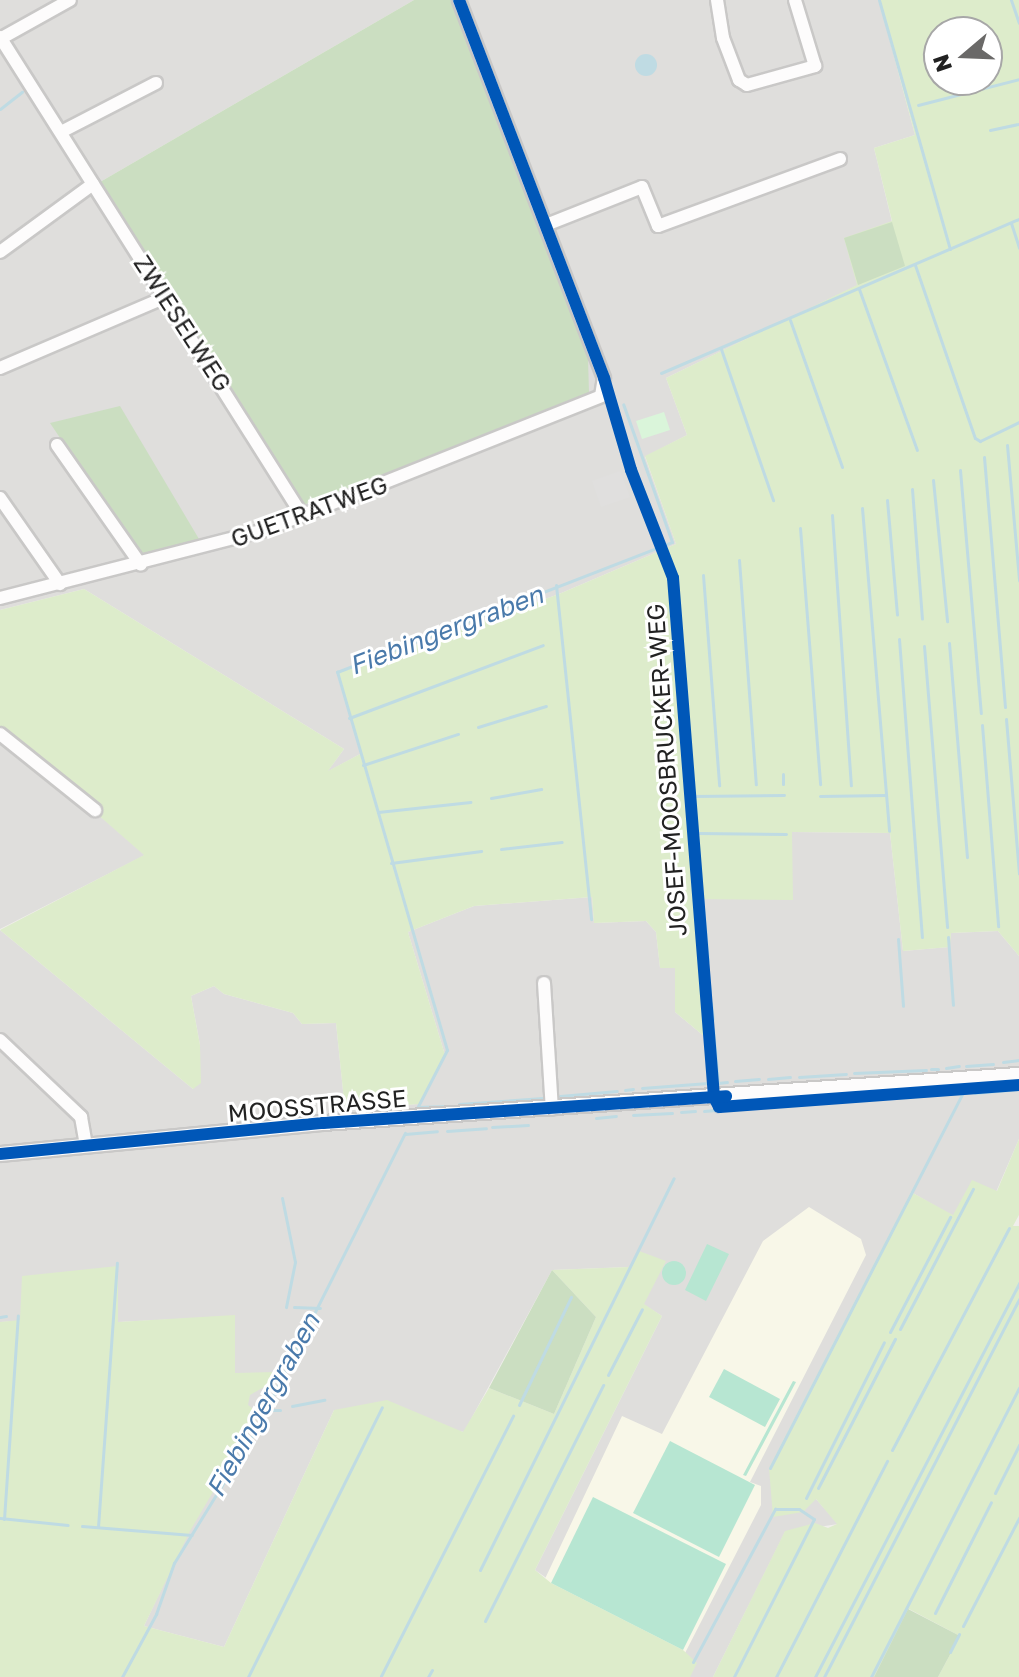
<!DOCTYPE html>
<style>
body{margin:0}
#map{position:relative;width:1019px;height:1677px;overflow:hidden;background:#f0eeeb;font-family:"Golos Text",sans-serif}
div>[style]{position:absolute}
.residential>*{inset:0;background:#dfdedc}
.education>*{inset:0;background:#f8f7e8}
.grass>*{inset:0;background:#ddeccb}
.forest>*{inset:0;background:#cbdec1}
.park>*{inset:0;background:#daf5da}
.pitch>*{inset:0;background:#b7e6d2}
.round{border-radius:50%}
.parking>*{inset:0;background:#e0dfde}
.water>*{inset:0;background:#bfdbe3}
.stream>*{height:3px;margin:-1.5px;padding:0 1.5px;transform-origin:1.5px;border-radius:1.5px;background:#bfdbe3}
.roads{filter:drop-shadow(2px 0 #c9c8c7) drop-shadow(-2px 0 #c9c8c7) drop-shadow(0 2px #c9c8c7) drop-shadow(0 -2px #c9c8c7)}
.minor>*{height:12px;margin:-6px;padding:0 6px;transform-origin:6px;border-radius:6px;background:#fdfcfc}
.tertiary>*{height:14px;margin:-7px;padding:0 7px;transform-origin:7px;border-radius:7px;background:#fdfcfc}
.cycleway>*{height:12px;margin:-6px;padding:0 6px;transform-origin:6px;border-radius:6px;background:#0057b8}
span{translate:-50% -50%;white-space:nowrap;text-align:center;line-height:1.15;-webkit-text-stroke:6px #fff;paint-order:stroke}
.street-label{font-size:24px;color:#222}
.water-label{font-size:26px;color:#4a7aab;font-style:italic}
.north{position:absolute;left:923px;top:16px;width:80px;height:80px;box-sizing:border-box;background:#fff;border:2px solid #a7a7a7;border-radius:50%;rotate:251deg;font-size:22px;font-weight:700;line-height:32px;text-align:center;color:#222}
.north::after{content:'';display:block;margin:auto;width:28px;height:36px;background:#6a6968;clip-path:polygon(50% 0,100% 100%,50% 72%,0 100%)}
</style>
<div id="map">
<div class="residential">
<div style="clip-path:polygon(0 0,414px 0,100px 182px,588px 358px,452px 0,879px 0,915px 135px,874px 148px,892px 222px,858px 285px,666px 378px,687px 435px,645px 457px,676px 544px,559px 594px,338px 673px,362px 753px,327px 772px,344px 749px,84px 589px,0 610px)"></div>
<div style="clip-path:polygon(0 729px,145px 855px,0 929px)"></div>
<div style="clip-path:polygon(791px 832px,890px 833px,903px 951px,949px 947px,951px 933px,998px 931px,1019px 956px,1019px 1139px,996px 1192px,953px 1216px,911px 1192px,816px 1499px,838px 1524px,785px 1532px,713px 1677px,690px 1677px,535px 1570px,662px 1316px,643px 1304px,629px 1267px,552px 1270px,464px 1432px,334px 1410px,224px 1647px,144px 1626px,248px 1405px,235px 1374px,235px 1316px,118px 1322px,118px 1267px,20px 1321px,0 1322px,0 930px,193px 1089px,200px 1045px,191px 996px,214px 986px,224px 994px,293px 1013px,302px 1024px,336px 1023px,345px 1110px,418px 1104px,445px 1055px,408px 932px,474px 906px,592px 897px,594px 923px,646px 921px,656px 932px,660px 968px,675px 968px,675px 1012px,705px 1037px,694px 899px)"></div>
</div>
<div class="education">
<div style="clip-path:polygon(809px 1207px,861px 1239px,866px 1255px,750px 1482px,761px 1486px,761px 1505px,683px 1657px,543px 1583px,622px 1416px,662px 1434px,763px 1241px)"></div>
</div>
<div class="grass">
<div style="clip-path:polygon(evenodd,879px 0,1019px 0,1019px 956px,998px 931px,951px 933px,950px 947px,903px 951px,890px 833px,792px 832px,793px 900px,695px 899px,705px 1037px,675px 1012px,675px 968px,660px 968px,656px 932px,646px 921px,594px 923px,592px 897px,474px 906px,408px 932px,445px 1055px,419px 1104px,345px 1110px,336px 1023px,302px 1024px,293px 1013px,224px 994px,214px 986px,191px 996px,200px 1045px,201px 1083px,193px 1089px,0 930px,144px 855px,0 729px,0 610px,84px 589px,344px 749px,328px 771px,362px 753px,338px 673px,559px 594px,676px 544px,645px 456px,687px 435px,666px 378px,857px 285px,844px 238px,892px 221px,874px 148px,915px 135px,879px 0,939px 32px,987px 32px,987px 80px,939px 80px,939px 32px)"></div>
<div style="clip-path:polygon(1019px 1139px,1019px 1215px,1013px 1226px,1019px 1226px,1019px 1677px,938px 1677px,960px 1636px,909px 1609px,874px 1677px,713px 1677px,785px 1531px,815px 1523px,828px 1528px,837px 1524px,816px 1499px,803px 1512px,773px 1517px,769px 1468px,911px 1192px,953px 1215px,972px 1180px,997px 1191px)"></div>
<div style="clip-path:polygon(639px 1251px,666px 1261px,644px 1304px,662px 1316px,535px 1570px,551px 1583px,683px 1650px,697px 1663px,690px 1677px,0 1677px,0 1322px,20px 1320px,22px 1276px,118px 1266px,118px 1322px,235px 1315px,235px 1373px,277px 1372px,276px 1380px,250px 1395px,248px 1405px,259px 1414px,190px 1531px,144px 1626px,224px 1647px,334px 1410px,387px 1400px,463px 1432px,489px 1388px,554px 1414px,596px 1317px,552px 1270px,629px 1267px)"></div>
</div>
<div class="forest">
<div style="clip-path:polygon(414px 0,452px 0,588px 358px,589px 393px,581px 402px,303px 505px,100px 182px)"></div>
<div style="clip-path:polygon(892px 222px,905px 266px,858px 285px,844px 238px)"></div>
<div style="clip-path:polygon(120px 406px,199px 539px,140px 557px,50px 423px)"></div>
<div style="clip-path:polygon(552px 1270px,596px 1317px,554px 1414px,489px 1388px)"></div>
<div style="clip-path:polygon(908px 1609px,960px 1636px,938px 1677px,874px 1677px)"></div>
</div>
<div class="park">
<div style="clip-path:polygon(664px 412px,670px 430px,642px 439px,636px 421px)"></div>
</div>
<div class="pitch">
<div style="clip-path:polygon(707px 1244px,729px 1254px,706px 1301px,685px 1290px)"></div>
<div class="round" style="left:662px;top:1261px;width:24px;height:24px"></div>
<div style="clip-path:polygon(724px 1369px,780px 1399px,765px 1427px,709px 1397px)"></div>
<div style="clip-path:polygon(793px 1381px,796px 1382px,746px 1476px,743px 1475px)"></div>
<div style="clip-path:polygon(670px 1441px,755px 1485px,719px 1557px,633px 1513px)"></div>
<div style="clip-path:polygon(593px 1497px,726px 1564px,683px 1650px,551px 1583px)"></div>
</div>
<div class="parking">
<div style="clip-path:polygon(620px 471px,630px 497px,601px 507px,592px 481px)"></div>
</div>
<div class="water">
<div class="round" style="left:635px;top:54px;width:22px;height:22px"></div>
</div>
<div class="stream">
<div style="left:879px;top:0;width:259px;rotate:74.1deg"></div>
<div style="left:1011px;top:0;width:24px;rotate:71deg"></div>
<div style="left:918px;top:105px;width:104px;rotate:-14.4deg"></div>
<div style="left:0;top:109px;width:28px;rotate:-38deg"></div>
<div style="left:990px;top:130px;width:30px;rotate:-12deg"></div>
<div style="left:1011px;top:223px;width:26px;rotate:72deg"></div>
<div style="left:915px;top:265px;width:183px;rotate:70.9deg"></div>
<div style="left:975px;top:438px;width:6px;rotate:31deg"></div>
<div style="left:980px;top:441px;width:43px;rotate:-26deg"></div>
<div style="left:859px;top:289px;width:171px;rotate:70.2deg"></div>
<div style="left:790px;top:320px;width:156px;rotate:70.5deg"></div>
<div style="left:721px;top:349px;width:160px;rotate:71deg"></div>
<div style="left:661px;top:373px;width:390px;rotate:-23.3deg"></div>
<div style="left:1007px;top:445px;width:136px;rotate:84.9deg"></div>
<div style="left:984px;top:457px;width:251px;rotate:85.2deg"></div>
<div style="left:960px;top:470px;width:244px;rotate:85.1deg"></div>
<div style="left:933px;top:480px;width:142px;rotate:84.3deg"></div>
<div style="left:912px;top:489px;width:130px;rotate:85.6deg"></div>
<div style="left:887px;top:500px;width:115px;rotate:85deg"></div>
<div style="left:862px;top:508px;width:324px;rotate:85.2deg"></div>
<div style="left:832px;top:515px;width:271px;rotate:86deg"></div>
<div style="left:800px;top:528px;width:257px;rotate:85.5deg"></div>
<div style="left:739px;top:560px;width:225px;rotate:85.7deg"></div>
<div style="left:703px;top:575px;width:211px;rotate:85.6deg"></div>
<div style="left:556px;top:585px;width:336px;rotate:84deg"></div>
<div style="left:899px;top:639px;width:299px;rotate:85.6deg"></div>
<div style="left:949px;top:643px;width:215px;rotate:85.2deg"></div>
<div style="left:924px;top:646px;width:282px;rotate:85.3deg"></div>
<div style="left:349px;top:718px;width:207px;rotate:-20.6deg"></div>
<div style="left:1006px;top:719px;width:155px;rotate:85.2deg"></div>
<div style="left:982px;top:725px;width:202px;rotate:85.4deg"></div>
<div style="left:478px;top:727px;width:71px;rotate:-17.2deg"></div>
<div style="left:363px;top:765px;width:100px;rotate:-18.1deg"></div>
<div style="left:783px;top:774px;width:10px;rotate:90deg"></div>
<div style="left:820px;top:796px;width:66px;rotate:-0.9deg"></div>
<div style="left:491px;top:798px;width:51px;rotate:-10.2deg"></div>
<div style="left:378px;top:812px;width:93px;rotate:-6.2deg"></div>
<div style="left:698px;top:833px;width:88px;rotate:0.7deg"></div>
<div style="left:501px;top:849px;width:61px;rotate:-6.5deg"></div>
<div style="left:391px;top:863px;width:91px;rotate:-7.6deg"></div>
<div style="left:948px;top:937px;width:68px;rotate:85.8deg"></div>
<div style="left:898px;top:939px;width:67px;rotate:85.7deg"></div>
<div style="left:708px;top:961px;width:166px;rotate:-95.2deg"></div>
<div style="left:693px;top:796px;width:91px;rotate:-0.6deg"></div>
<div style="left:708px;top:973px;width:18px;rotate:84deg"></div>
<div style="left:711px;top:1003px;width:16px;rotate:83deg"></div>
<div style="left:713px;top:1029px;width:54px;rotate:84.7deg"></div>
<div style="left:718px;top:1083px;width:9px;rotate:-6deg"></div>
<div style="left:1003px;top:1062px;width:16px;rotate:-7deg"></div>
<div style="left:966px;top:1066px;width:27px;rotate:-4deg"></div>
<div style="left:946px;top:1068px;width:13px;rotate:-9deg"></div>
<div style="left:931px;top:1069px;width:7px"></div>
<div style="left:854px;top:1073px;width:72px;rotate:-2.4deg"></div>
<div style="left:799px;top:1077px;width:47px;rotate:-3.7deg"></div>
<div style="left:768px;top:1079px;width:22px;rotate:-5deg"></div>
<div style="left:735px;top:1081px;width:24px;rotate:-5deg"></div>
<div style="left:642px;top:1088px;width:66px;rotate:-4.3deg"></div>
<div style="left:625px;top:1090px;width:8px;rotate:-7deg"></div>
<div style="left:975px;top:1093px;width:44px;rotate:-5.2deg"></div>
<div style="left:925px;top:1094px;width:41px;rotate:-1.4deg"></div>
<div style="left:560px;top:1096px;width:57px;rotate:-5deg"></div>
<div style="left:902px;top:1096px;width:15px;rotate:-8deg"></div>
<div style="left:813px;top:1103px;width:27px;rotate:-4deg"></div>
<div style="left:459px;top:1104px;width:84px;rotate:-4.1deg"></div>
<div style="left:774px;top:1105px;width:32px;rotate:-4deg"></div>
<div style="left:418px;top:1107px;width:28px;rotate:-2deg"></div>
<div style="left:704px;top:1111px;width:57px;rotate:-5deg"></div>
<div style="left:415px;top:1112px;width:70px;rotate:-62.7deg"></div>
<div style="left:447px;top:1050px;width:394px;rotate:-106.2deg"></div>
<div style="left:337px;top:672px;width:359px;rotate:-21.2deg"></div>
<div style="left:672px;top:542px;width:146px;rotate:-109.5deg"></div>
<div style="left:681px;top:1112px;width:14px;rotate:-4deg"></div>
<div style="left:633px;top:1115px;width:39px;rotate:-3deg"></div>
<div style="left:596px;top:1118px;width:20px;rotate:-6deg"></div>
<div style="left:492px;top:1127px;width:36px;rotate:-3deg"></div>
<div style="left:447px;top:1131px;width:39px;rotate:-4deg"></div>
<div style="left:405px;top:1134px;width:32px;rotate:-5deg"></div>
<div style="left:282px;top:1198px;width:65px;rotate:78.5deg"></div>
<div style="left:295px;top:1262px;width:46px;rotate:101.3deg"></div>
<div style="left:294px;top:1307px;width:26px;rotate:2deg"></div>
<div style="left:0;top:1317px;width:6px;rotate:-9deg"></div>
<div style="left:900px;top:1329px;width:158px;rotate:-62.5deg"></div>
<div style="left:890px;top:1332px;width:130px;rotate:-62.4deg"></div>
<div style="left:608px;top:1375px;width:74px;rotate:-62.7deg"></div>
<div style="left:519px;top:1405px;width:120px;rotate:-64.3deg"></div>
<div style="left:292px;top:1406px;width:33px;rotate:-11deg"></div>
<div style="left:266px;top:1410px;width:14px"></div>
<div style="left:892px;top:1450px;width:251px;rotate:-62.2deg"></div>
<div style="left:770px;top:1468px;width:422px;rotate:-62.8deg"></div>
<div style="left:818px;top:1488px;width:168px;rotate:-62.7deg"></div>
<div style="left:995px;top:1493px;width:54px;rotate:-63.4deg"></div>
<div style="left:806px;top:1498px;width:174px;rotate:-63.4deg"></div>
<div style="left:0;top:1518px;width:68px;rotate:5.9deg"></div>
<div style="left:4px;top:1519px;width:204px;rotate:-86.1deg"></div>
<div style="left:82px;top:1526px;width:110px;rotate:4.7deg"></div>
<div style="left:98px;top:1527px;width:265px;rotate:-85.9deg"></div>
<div style="left:480px;top:1570px;width:437px;rotate:-63.7deg"></div>
<div style="left:935px;top:1613px;width:124px;rotate:-63.2deg"></div>
<div style="left:485px;top:1621px;width:264px;rotate:-63.4deg"></div>
<div style="left:963px;top:1626px;width:122px;rotate:-62.6deg"></div>
<div style="left:950px;top:1652px;width:20px;rotate:-63deg"></div>
<div style="left:693px;top:1662px;width:174px;rotate:-61.8deg"></div>
<div style="left:775px;top:1509px;width:24px"></div>
<div style="left:799px;top:1509px;width:18px;rotate:34deg"></div>
<div style="left:814px;top:1519px;width:177px;rotate:116.9deg"></div>
<div style="left:381px;top:1676px;width:292px;rotate:-63.1deg"></div>
<div style="left:122px;top:1677px;width:72px;rotate:-61.6deg"></div>
<div style="left:156px;top:1614px;width:54px;rotate:-70.6deg"></div>
<div style="left:174px;top:1563px;width:153px;rotate:-58.4deg"></div>
<div style="left:254px;top:1433px;width:336px;rotate:-63.3deg"></div>
<div style="left:248px;top:1677px;width:301px;rotate:-63.6deg"></div>
<div style="left:428px;top:1677px;width:8px;rotate:-60deg"></div>
<div style="left:776px;top:1677px;width:243px;rotate:-62.8deg"></div>
<div style="left:815px;top:1677px;width:444px;rotate:-62.6deg"></div>
<div style="left:824px;top:1677px;width:425px;rotate:-62.7deg"></div>
<div style="left:871px;top:1677px;width:325px;rotate:-62.9deg"></div>
</div>
<div class="roads">
<div class="minor">
<div style="left:717px;top:0;width:38px;rotate:81deg"></div>
<div style="left:723px;top:38px;width:45px;rotate:69.1deg"></div>
<div style="left:739px;top:80px;width:9px;rotate:32deg"></div>
<div style="left:747px;top:85px;width:71px;rotate:-15.6deg"></div>
<div style="left:815px;top:66px;width:69px;rotate:-106.9deg"></div>
<div style="left:0;top:37px;width:565px;rotate:57.72deg"></div>
<div style="left:0;top:39px;width:80px;rotate:-29.1deg"></div>
<div style="left:61px;top:132px;width:107px;rotate:-27.3deg"></div>
<div style="left:546px;top:225px;width:103px;rotate:-21.6deg"></div>
<div style="left:642px;top:187px;width:42px;rotate:67.7deg"></div>
<div style="left:658px;top:226px;width:194px;rotate:-20.2deg"></div>
<div style="left:0;top:252px;width:115px;rotate:-36.2deg"></div>
<div style="left:0;top:368px;width:181px;rotate:-23.2deg"></div>
<div style="left:57px;top:445px;width:146px;rotate:55deg"></div>
<div style="left:0;top:498px;width:105px;rotate:55.1deg"></div>
<div style="left:0;top:598px;width:274px;rotate:-14.4deg"></div>
<div style="left:265px;top:530px;width:362px;rotate:-21.7deg"></div>
<div style="left:601px;top:396px;width:18px;rotate:-81deg"></div>
<div style="left:604px;top:378px;width:405px;rotate:-111deg"></div>
<div style="left:0;top:734px;width:122px;rotate:38.7deg"></div>
<div style="left:544px;top:983px;width:126px;rotate:86.4deg"></div>
<div style="left:0;top:1040px;width:112px;rotate:43.5deg"></div>
<div style="left:81px;top:1117px;width:29px;rotate:80deg"></div>
</div>
<div class="tertiary">
<div style="left:0;top:1154px;width:324px;rotate:-5.5deg"></div>
<div style="left:323px;top:1123px;width:698px;rotate:-3.95deg"></div>
</div>
</div>
<div class="cycleway">
<div style="left:459px;top:0;width:405px;rotate:69deg"></div>
<div style="left:604px;top:378px;width:96px;rotate:73.6deg"></div>
<div style="left:631px;top:470px;width:116px;rotate:68.7deg"></div>
<div style="left:673px;top:578px;width:521px;rotate:85.48deg"></div>
<div style="left:714px;top:1097px;width:11px;rotate:63deg"></div>
<div style="left:719px;top:1107px;width:301px;rotate:-4.2deg"></div>
<div style="left:0;top:1154px;width:324px;rotate:-5.5deg"></div>
<div style="left:323px;top:1123px;width:404px;rotate:-3.8deg"></div>
</div>
<div class="street-label">
<span style="left:183px;top:323px;rotate:57deg">ZWIESELWEG</span>
<span style="left:309px;top:511px;rotate:-20deg">GUETRATWEG</span>
<span style="left:666px;top:770px;rotate:-94deg">JOSEF-MOOSBRUCKER-WEG</span>
<span style="left:317px;top:1105px;rotate:-5deg">MOOSSTRASSE</span>
</div>
<div class="water-label">
<span style="left:446px;top:630px;rotate:-21deg">Fiebingergraben</span>
<span style="left:263px;top:1405px;rotate:-61deg">Fiebingergraben</span>
</div>
<div class="north">N</div>
</div>
